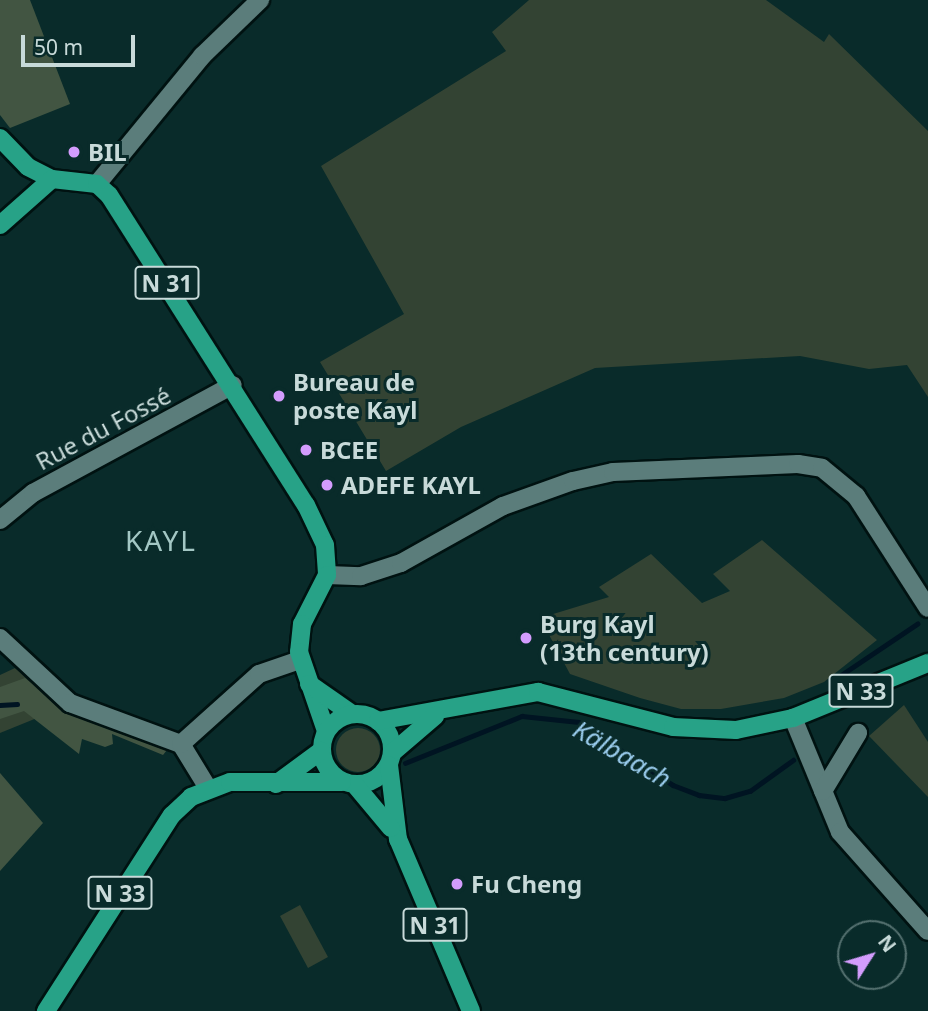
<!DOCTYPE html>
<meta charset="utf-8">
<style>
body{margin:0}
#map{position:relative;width:928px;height:1011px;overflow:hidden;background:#092b2a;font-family:"Noto Sans",sans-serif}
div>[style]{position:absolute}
.green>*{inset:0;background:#334333}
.round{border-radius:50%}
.forest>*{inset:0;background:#425542}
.stream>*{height:4.5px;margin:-2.25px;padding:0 2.25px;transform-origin:2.25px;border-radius:2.25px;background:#001422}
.roads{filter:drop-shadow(2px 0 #001211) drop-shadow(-2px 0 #001211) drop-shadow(0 2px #001211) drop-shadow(0 -2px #001211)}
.minor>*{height:18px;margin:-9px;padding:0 9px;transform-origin:9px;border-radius:9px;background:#5b7d7b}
.major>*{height:18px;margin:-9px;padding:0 9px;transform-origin:9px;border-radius:9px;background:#27a287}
.major>.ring{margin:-9px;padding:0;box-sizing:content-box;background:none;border:18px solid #27a287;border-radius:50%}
.dots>*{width:19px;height:19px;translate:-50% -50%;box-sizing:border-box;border:4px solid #092b2a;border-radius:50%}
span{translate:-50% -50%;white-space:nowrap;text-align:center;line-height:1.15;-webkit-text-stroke:6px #092b2a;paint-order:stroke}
.shield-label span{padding:2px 5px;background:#092b2a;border:2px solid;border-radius:5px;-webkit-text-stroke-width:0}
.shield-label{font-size:23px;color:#c8dad9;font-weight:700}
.poi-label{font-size:24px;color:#c8dad9;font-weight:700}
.left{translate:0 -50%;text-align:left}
.street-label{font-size:24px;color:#c8dad9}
.water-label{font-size:26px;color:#9acced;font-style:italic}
.quarter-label{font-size:28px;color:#a3c7c4;letter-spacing:2px}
.north{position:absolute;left:837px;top:920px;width:70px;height:70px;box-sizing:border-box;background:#092b2a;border:2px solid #557170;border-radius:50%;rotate:53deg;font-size:19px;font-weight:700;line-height:28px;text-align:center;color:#c8dad9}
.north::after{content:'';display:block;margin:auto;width:24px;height:32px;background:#d39cfd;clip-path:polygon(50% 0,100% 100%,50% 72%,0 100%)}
.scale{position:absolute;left:21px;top:35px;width:114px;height:32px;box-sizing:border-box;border:4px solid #c8dad9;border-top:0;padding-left:9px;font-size:21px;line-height:24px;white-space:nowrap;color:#c8dad9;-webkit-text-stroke:5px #092b2a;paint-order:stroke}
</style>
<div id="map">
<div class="green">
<div style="clip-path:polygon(529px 0,766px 0,824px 42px,829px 34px,928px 131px,928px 397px,907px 365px,869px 369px,800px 356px,595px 368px,461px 427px,386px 471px,320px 362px,404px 314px,321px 166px,506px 51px,492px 32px)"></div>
<div style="clip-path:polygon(762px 540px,877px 640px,824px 682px,784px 698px,721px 709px,681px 709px,640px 698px,570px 674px,540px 618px,609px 597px,599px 587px,651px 554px,702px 603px,730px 591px,713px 574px)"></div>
<div style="clip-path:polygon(15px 668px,64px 707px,0 733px,0 675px)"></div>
<div style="clip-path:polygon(904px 705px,928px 742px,928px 797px,869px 736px)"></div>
<div class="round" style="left:336px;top:728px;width:44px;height:44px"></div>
<div style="clip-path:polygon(300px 905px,328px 957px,308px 968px,280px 916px)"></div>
</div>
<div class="forest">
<div style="clip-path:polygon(0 0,30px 0,70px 104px,10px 128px,0 115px)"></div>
<div style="clip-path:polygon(25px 678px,64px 707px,167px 750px,163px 755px,112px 734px,113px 744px,105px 747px,82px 739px,79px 754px,24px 711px,0 719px,0 687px)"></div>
<div style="clip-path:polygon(0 773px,43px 823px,0 871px)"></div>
</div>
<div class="stream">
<div style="left:841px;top:675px;width:92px;rotate:-33.9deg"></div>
<div style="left:0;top:705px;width:17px;rotate:-3deg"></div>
<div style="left:405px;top:763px;width:126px;rotate:-21.9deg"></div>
<div style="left:522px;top:716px;width:57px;rotate:6deg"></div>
<div style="left:579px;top:722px;width:113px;rotate:33.8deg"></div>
<div style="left:673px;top:785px;width:28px;rotate:21deg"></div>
<div style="left:699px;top:795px;width:26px;rotate:7deg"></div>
<div style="left:725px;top:798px;width:26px;rotate:-16deg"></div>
<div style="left:750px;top:791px;width:53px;rotate:-35.8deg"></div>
</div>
<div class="roads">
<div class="minor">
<div style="left:97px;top:184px;width:166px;rotate:-50.6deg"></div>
<div style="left:202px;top:56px;width:81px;rotate:-44deg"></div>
<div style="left:0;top:520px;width:43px;rotate:-39.3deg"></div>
<div style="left:33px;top:493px;width:227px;rotate:-28.4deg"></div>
<div style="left:327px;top:575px;width:34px;rotate:2deg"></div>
<div style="left:361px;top:576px;width:42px;rotate:-18deg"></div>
<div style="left:401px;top:563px;width:117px;rotate:-29.2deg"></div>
<div style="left:503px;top:506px;width:74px;rotate:-19.7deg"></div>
<div style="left:573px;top:481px;width:41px;rotate:-12.7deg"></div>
<div style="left:613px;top:472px;width:185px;rotate:-2.5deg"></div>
<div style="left:798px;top:464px;width:24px;rotate:9deg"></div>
<div style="left:822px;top:468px;width:44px;rotate:39.5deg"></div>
<div style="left:856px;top:496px;width:133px;rotate:57.3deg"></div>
<div style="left:0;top:638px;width:96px;rotate:42.9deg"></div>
<div style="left:70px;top:703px;width:118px;rotate:20.3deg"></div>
<div style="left:181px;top:744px;width:52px;rotate:58.5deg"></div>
<div style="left:793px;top:718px;width:123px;rotate:67.6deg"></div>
<div style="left:840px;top:832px;width:132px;rotate:48.4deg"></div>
<div style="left:181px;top:744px;width:105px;rotate:-41.9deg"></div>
<div style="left:259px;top:674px;width:43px;rotate:-18.9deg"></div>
<div style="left:823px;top:791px;width:68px;rotate:-58.9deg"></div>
</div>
<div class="major">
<div style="left:0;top:138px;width:40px;rotate:46deg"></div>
<div style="left:28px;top:167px;width:27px;rotate:27deg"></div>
<div style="left:52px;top:179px;width:45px;rotate:6.3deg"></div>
<div style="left:97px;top:184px;width:16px;rotate:43deg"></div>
<div style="left:109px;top:195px;width:367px;rotate:57.6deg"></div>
<div style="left:306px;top:505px;width:44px;rotate:64.6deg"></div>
<div style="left:325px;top:545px;width:30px;rotate:86deg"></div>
<div style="left:327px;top:575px;width:55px;rotate:117deg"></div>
<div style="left:302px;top:624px;width:28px;rotate:96deg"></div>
<div style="left:299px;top:652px;width:83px;rotate:71.1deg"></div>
<div style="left:0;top:225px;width:69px;rotate:-41.5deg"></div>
<div style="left:309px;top:684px;width:52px;rotate:34.9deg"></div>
<div class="ring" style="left:322px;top:714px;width:52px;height:52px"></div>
<div style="left:378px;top:721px;width:163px;rotate:-10.3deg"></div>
<div style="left:538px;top:692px;width:139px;rotate:14.5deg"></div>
<div style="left:673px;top:727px;width:63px;rotate:2.7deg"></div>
<div style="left:736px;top:730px;width:58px;rotate:-11.9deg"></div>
<div style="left:793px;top:718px;width:146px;rotate:-22.2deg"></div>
<div style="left:392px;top:753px;width:57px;rotate:-40.7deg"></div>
<div style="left:389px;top:765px;width:75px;rotate:83.1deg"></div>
<div style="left:398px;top:839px;width:187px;rotate:67deg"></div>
<div style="left:276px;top:784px;width:56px;rotate:-36.3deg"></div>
<div style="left:355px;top:785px;width:56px;rotate:50.1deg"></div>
<div style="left:46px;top:1011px;width:233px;rotate:-57.3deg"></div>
<div style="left:172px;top:815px;width:26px;rotate:-43deg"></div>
<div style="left:191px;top:797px;width:42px;rotate:-21deg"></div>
<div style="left:230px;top:782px;width:112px"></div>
</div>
</div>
<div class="dots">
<div style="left:74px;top:152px;background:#d39cfd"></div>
<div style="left:279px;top:396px;background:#d39cfd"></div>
<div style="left:306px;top:450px;background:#d39cfd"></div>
<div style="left:327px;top:485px;background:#d39cfd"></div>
<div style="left:526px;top:638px;background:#d39cfd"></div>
<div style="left:457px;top:884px;background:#d39cfd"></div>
</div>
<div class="shield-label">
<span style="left:167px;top:283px">N 31</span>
<span style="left:861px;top:691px">N 33</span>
<span style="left:120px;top:893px">N 33</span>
<span style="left:435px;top:925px">N 31</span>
</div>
<div class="poi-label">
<span class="left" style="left:88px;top:152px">BIL</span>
<span class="left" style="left:293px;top:396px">Bureau de<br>poste Kayl</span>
<span class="left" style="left:320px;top:450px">BCEE</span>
<span class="left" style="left:341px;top:485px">ADEFE KAYL</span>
<span class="left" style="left:540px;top:638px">Burg Kayl<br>(13th century)</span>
<span class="left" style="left:471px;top:884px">Fu Cheng</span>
</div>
<div class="street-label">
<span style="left:103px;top:428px;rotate:-28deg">Rue du Fossé</span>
</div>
<div class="water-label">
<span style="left:622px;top:754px;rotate:30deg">Kälbaach</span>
</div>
<div class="quarter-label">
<span style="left:161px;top:540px">KAYL</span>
</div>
<div class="north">N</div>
<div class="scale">50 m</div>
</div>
